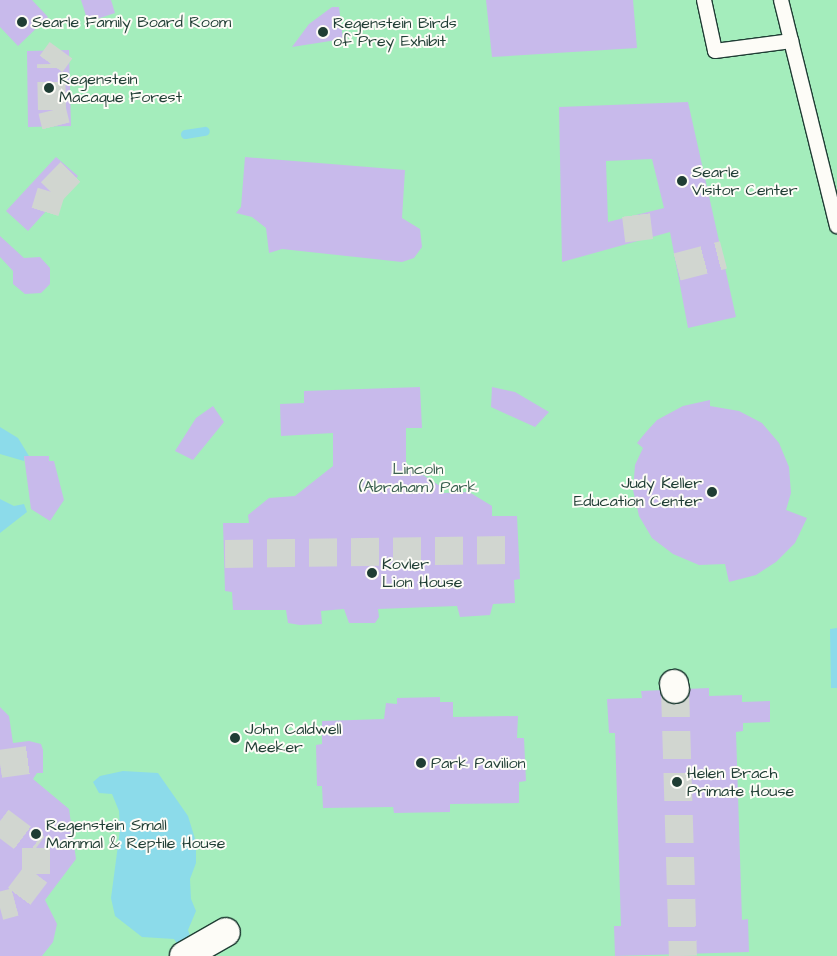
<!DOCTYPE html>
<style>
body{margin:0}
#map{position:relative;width:837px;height:956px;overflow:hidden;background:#fdfcf7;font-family:"Architects Daughter",sans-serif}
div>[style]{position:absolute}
.green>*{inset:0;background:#a4edbc}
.water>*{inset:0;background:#8cdbea}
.stream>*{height:9px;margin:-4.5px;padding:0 4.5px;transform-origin:4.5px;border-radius:4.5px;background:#8cdbea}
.building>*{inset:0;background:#c8baeb}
.street-tunnel>*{height:28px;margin-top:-14px;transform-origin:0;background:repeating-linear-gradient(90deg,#d1d6d0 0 28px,transparent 0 42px)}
.roads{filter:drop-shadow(1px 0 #1f3d34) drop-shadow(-1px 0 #1f3d34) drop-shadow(0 1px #1f3d34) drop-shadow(0 -1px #1f3d34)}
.lane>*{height:14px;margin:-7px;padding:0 7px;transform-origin:7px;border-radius:7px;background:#fdfcf7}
.street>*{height:28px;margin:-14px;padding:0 14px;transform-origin:14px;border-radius:14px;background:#fdfcf7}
.dots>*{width:14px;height:14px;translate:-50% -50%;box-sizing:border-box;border:2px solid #fdfcf7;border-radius:50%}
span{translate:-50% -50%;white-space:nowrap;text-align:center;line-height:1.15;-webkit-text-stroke:4px #fdfcf7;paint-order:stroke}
.poi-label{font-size:16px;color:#1f3d34}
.left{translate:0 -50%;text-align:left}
.right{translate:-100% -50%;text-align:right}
.park-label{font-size:16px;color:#3a604f}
</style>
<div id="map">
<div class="green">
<div style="clip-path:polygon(0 0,837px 0,837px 956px,0 956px)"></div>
</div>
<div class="water">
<div style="clip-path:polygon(0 427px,18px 438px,29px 456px,24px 456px,24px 461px,0 454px)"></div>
<div style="clip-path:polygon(0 499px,14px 506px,24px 504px,27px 512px,0 533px)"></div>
<div style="clip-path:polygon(837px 628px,837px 688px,831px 688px,830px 629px)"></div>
<div style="clip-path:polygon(123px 771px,158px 773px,188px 816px,196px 842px,196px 863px,190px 879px,191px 899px,196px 911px,188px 930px,197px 956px,185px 956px,174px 939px,142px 937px,115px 916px,111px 898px,120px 830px,119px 811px,112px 794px,99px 793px,93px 782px,100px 776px)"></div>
</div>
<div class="stream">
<div style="left:185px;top:134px;width:20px;rotate:-9deg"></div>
</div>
<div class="building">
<div style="clip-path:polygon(0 0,32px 0,48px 17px,18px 46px,0 27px)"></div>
<div style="clip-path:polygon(81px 0,111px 0,115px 13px,88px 22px)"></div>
<div style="clip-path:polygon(486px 0,633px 0,637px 48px,492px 57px)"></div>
<div style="clip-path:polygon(332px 7px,339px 7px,343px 39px,292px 47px,309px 24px)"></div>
<div style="clip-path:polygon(69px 50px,71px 126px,28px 127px,27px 51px)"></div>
<div style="clip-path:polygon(evenodd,688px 102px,736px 317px,688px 328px,670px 232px,562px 262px,559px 107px,688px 102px,652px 159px,664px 208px,608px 222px,606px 161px,652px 159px)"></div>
<div style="clip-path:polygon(56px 157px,78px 176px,28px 231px,6px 211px)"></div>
<div style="clip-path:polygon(245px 157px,405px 170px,402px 218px,420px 229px,422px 247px,414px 258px,402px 262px,282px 249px,269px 253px,266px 228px,252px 217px,236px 213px,241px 207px)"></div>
<div style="clip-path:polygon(0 236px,24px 258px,40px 257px,50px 268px,50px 284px,41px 293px,25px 294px,13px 284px,13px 271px,0 257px)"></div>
<div style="clip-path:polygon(420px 387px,422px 428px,406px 428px,406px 464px,443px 488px,443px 493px,469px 492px,492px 506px,492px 516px,517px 516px,520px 579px,514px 580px,515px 603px,493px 604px,490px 615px,460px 617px,457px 606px,378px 609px,379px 617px,375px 623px,349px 623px,344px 609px,321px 611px,322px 624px,300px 625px,288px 623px,286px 610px,233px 610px,232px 592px,225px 591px,223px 523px,249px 523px,248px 515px,269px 498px,295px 496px,333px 466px,333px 433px,281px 436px,280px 404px,304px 403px,304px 391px)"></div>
<div style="clip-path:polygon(492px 387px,515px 392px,549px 412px,535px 427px,491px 407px)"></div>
<div style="clip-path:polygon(710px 400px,710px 406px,739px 411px,762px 423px,779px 443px,789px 467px,791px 493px,786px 510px,807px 518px,795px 543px,776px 562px,756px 575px,729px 582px,725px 564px,699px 565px,673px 554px,652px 538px,639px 516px,633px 490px,635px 465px,643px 448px,637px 443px,646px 432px,657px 420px,683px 406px)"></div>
<div style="clip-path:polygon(213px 406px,224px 422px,193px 460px,175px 451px,196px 418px)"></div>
<div style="clip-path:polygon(24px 456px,49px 456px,49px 461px,54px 461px,64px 500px,50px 521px,31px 509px)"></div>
<div style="clip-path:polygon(709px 688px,709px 696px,742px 695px,742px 702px,770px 701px,770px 722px,743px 723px,743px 731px,736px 732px,742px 920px,748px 919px,749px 952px,615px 956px,614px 926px,621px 926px,615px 733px,609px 733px,607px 699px,642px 698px,641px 691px)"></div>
<div style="clip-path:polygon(440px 697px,440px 702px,453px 702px,453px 717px,518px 716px,517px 738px,524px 738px,526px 781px,519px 782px,519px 803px,450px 804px,450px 812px,394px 813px,393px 807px,323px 808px,322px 786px,317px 786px,316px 745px,322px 744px,322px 721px,384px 719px,386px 703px,397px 704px,397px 698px)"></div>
<div style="clip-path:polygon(0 707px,9px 716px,13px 743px,29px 741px,41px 744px,43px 750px,43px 773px,37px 773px,33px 779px,69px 809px,76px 859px,45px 900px,57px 924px,53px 942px,42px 956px,0 956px)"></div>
</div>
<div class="street-tunnel">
<div style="left:56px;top:126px;width:16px;rotate:-104deg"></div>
<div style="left:52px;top:110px;width:46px;rotate:-91.2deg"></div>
<div style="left:51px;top:64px;width:17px;rotate:-54deg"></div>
<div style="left:45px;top:212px;width:21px;rotate:-73deg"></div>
<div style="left:51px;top:192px;width:29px;rotate:-46deg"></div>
<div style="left:636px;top:215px;width:26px;rotate:83deg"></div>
<div style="left:677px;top:267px;width:48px;rotate:-14.6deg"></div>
<div style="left:225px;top:554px;width:294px;rotate:-0.8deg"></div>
<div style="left:675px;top:689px;width:267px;rotate:88.3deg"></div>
<div style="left:0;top:764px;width:35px;rotate:-8deg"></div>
<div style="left:0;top:821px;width:45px;rotate:36.9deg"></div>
<div style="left:36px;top:848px;width:26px;rotate:90deg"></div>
<div style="left:36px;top:874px;width:35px;rotate:127deg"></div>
<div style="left:15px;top:902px;width:16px;rotate:165deg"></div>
</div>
<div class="roads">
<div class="lane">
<div style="left:704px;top:0;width:52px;rotate:77.8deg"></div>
<div style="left:715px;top:51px;width:77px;rotate:-7.5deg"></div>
<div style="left:781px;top:0;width:233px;rotate:76.1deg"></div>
</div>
<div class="street">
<div style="left:674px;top:684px;width:5px;rotate:79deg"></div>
<div style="left:184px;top:956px;width:48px;rotate:-29.7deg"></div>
</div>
</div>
<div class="dots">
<div style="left:22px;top:22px;background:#1f3d34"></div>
<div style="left:323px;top:32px;background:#1f3d34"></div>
<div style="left:49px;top:88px;background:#1f3d34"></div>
<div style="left:682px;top:181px;background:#1f3d34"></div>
<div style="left:712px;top:492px;background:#1f3d34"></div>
<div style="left:372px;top:573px;background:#1f3d34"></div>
<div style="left:235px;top:738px;background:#1f3d34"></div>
<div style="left:421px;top:763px;background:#1f3d34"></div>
<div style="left:677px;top:782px;background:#1f3d34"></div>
<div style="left:36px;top:834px;background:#1f3d34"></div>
</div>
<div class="poi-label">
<span class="left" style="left:32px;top:22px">Searle Family Board Room</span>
<span class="left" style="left:333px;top:32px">Regenstein Birds<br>of Prey Exhibit</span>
<span class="left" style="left:59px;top:88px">Regenstein<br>Macaque Forest</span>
<span class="left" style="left:692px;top:181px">Searle<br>Visitor Center</span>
<span class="right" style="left:702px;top:492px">Judy Keller<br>Education Center</span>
<span class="left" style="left:382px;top:573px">Kovler<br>Lion House</span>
<span class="left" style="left:245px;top:738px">John Caldwell<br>Meeker</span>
<span class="left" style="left:431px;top:763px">Park Pavilion</span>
<span class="left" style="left:687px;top:782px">Helen Brach<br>Primate House</span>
<span class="left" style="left:46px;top:834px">Regenstein Small<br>Mammal &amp; Reptile House</span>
</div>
<div class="park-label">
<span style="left:418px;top:478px">Lincoln<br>(Abraham) Park</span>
</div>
</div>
